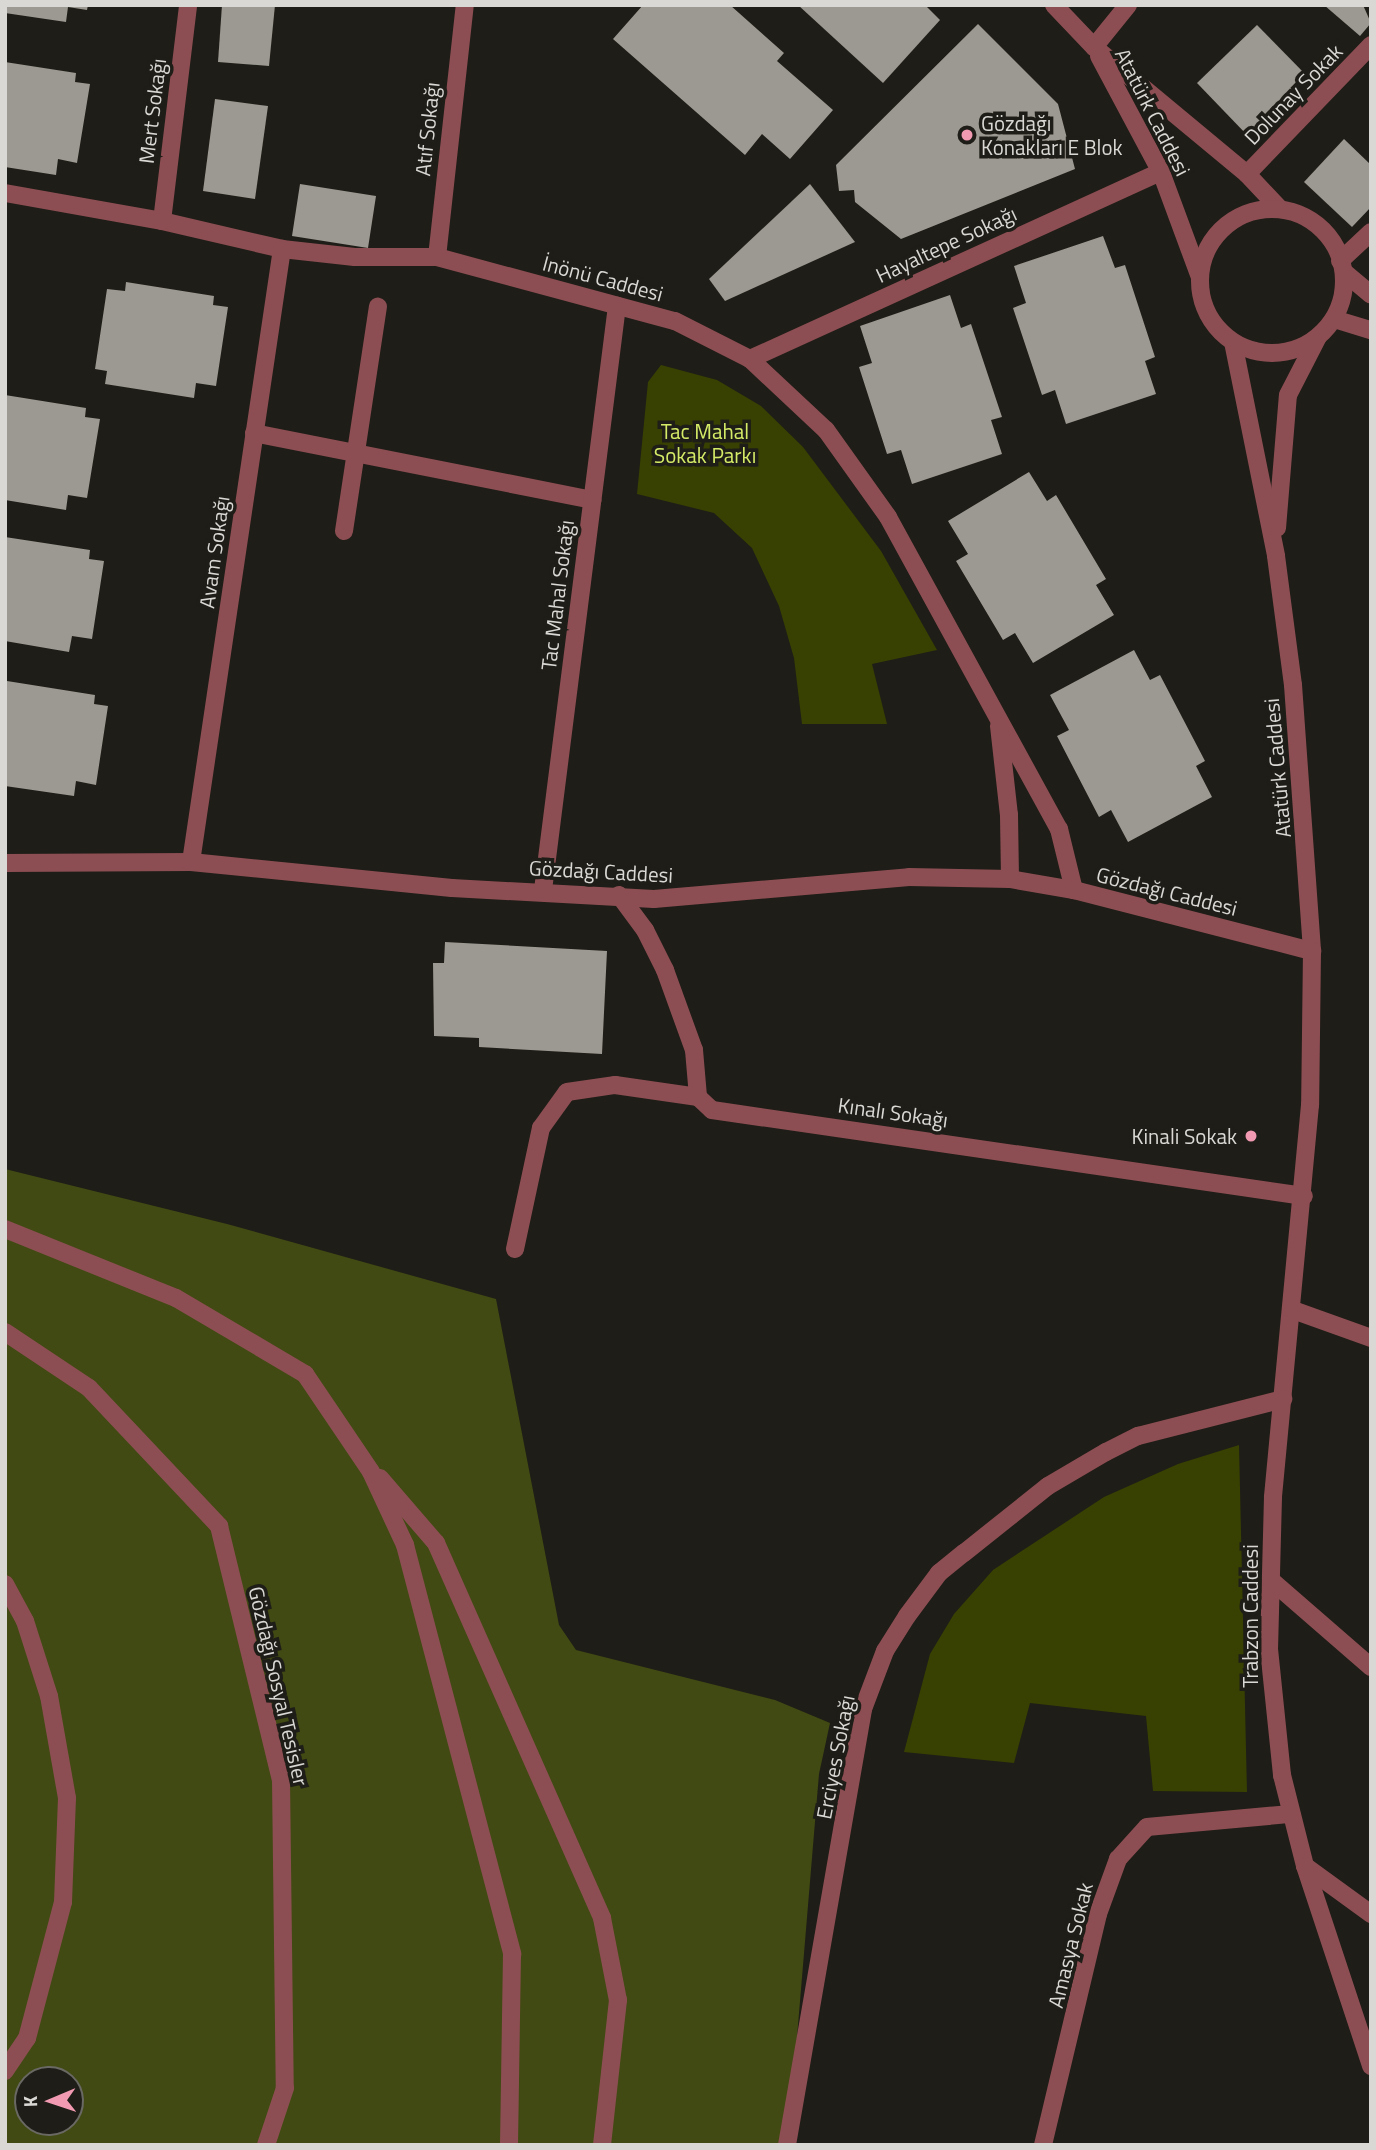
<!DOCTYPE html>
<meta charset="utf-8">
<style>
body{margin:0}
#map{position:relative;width:1376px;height:2150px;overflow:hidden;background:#1f1d17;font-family:"Titillium Web",sans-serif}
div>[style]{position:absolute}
.green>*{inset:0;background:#384102}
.forest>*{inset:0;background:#414a13}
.building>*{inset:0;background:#9b9991}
.minor>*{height:18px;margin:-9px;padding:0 9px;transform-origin:9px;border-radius:9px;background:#8d4e53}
.minor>.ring{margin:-9px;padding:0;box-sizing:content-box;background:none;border:18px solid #8d4e53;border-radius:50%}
.dots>*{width:19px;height:19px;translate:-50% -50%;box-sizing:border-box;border:4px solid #1f1d17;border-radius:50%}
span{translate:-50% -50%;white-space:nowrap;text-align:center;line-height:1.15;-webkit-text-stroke:7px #1f1d17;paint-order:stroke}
.street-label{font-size:21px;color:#dad8d5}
.poi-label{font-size:21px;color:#dad8d5}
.left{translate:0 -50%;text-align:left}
.right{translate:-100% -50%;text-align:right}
.park-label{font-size:21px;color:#d4eb67}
.frame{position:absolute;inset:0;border:7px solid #dad8d5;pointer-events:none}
.north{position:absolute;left:14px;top:2066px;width:70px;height:70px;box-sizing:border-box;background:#1f1d17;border:2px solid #6a6863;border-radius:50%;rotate:268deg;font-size:19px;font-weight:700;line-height:28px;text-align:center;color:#dad8d5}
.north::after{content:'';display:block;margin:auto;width:24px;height:32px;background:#f19ab1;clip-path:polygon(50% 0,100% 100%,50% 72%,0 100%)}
</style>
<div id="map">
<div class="green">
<div style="clip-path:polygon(661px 365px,717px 380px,761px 406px,803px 447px,881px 551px,937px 650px,872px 664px,887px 724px,802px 724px,794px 658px,779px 606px,752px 548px,714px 513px,637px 494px,648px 382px)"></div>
<div style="clip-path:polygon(1239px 1445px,1247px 1792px,1153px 1791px,1146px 1716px,1030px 1703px,1014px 1763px,904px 1752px,930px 1654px,954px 1614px,993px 1570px,1104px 1497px,1178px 1464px)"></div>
</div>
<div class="forest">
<div style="clip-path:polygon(evenodd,5px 1169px,227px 1224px,496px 1299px,559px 1625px,576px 1650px,775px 1700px,830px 1723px,819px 1774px,792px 2097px,781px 2145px,5px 2145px,5px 1169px,28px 2080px,70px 2080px,70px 2122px,28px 2122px,28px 2080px)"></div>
</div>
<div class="building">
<div style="clip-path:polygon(5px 5px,88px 5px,87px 10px,68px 7px,66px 22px,5px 13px)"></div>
<div style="clip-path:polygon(222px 5px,275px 5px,269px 66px,218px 62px)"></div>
<div style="clip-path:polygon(643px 5px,730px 5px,784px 53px,777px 61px,833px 110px,790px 159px,762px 134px,745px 155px,613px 39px)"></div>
<div style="clip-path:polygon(798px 5px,925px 5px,940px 20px,883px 83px)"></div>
<div style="clip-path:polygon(1324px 5px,1363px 5px,1371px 23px,1360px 36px)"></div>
<div style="clip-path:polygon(978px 24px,1058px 104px,1075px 169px,901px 239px,855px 202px,854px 190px,839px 191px,836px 165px)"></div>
<div style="clip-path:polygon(1257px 25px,1308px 77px,1248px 136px,1197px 83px)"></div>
<div style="clip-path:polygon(5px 62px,76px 73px,75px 82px,90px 84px,77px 163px,58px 159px,56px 175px,5px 167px)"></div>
<div style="clip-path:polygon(215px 99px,268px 106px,255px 199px,203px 191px)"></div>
<div style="clip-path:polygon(1344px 139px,1371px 165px,1371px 207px,1352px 227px,1304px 182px)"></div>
<div style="clip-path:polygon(300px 184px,376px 196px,368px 248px,292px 236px)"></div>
<div style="clip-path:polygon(810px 184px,855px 242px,725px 301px,709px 279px)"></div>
<div style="clip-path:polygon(1103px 236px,1115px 268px,1125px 265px,1155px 357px,1145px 361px,1156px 394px,1066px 424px,1055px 390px,1042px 395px,1013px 308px,1026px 303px,1014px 266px)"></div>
<div style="clip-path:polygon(126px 282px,214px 296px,213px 305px,228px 307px,216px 386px,196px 383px,194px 398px,105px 384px,107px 371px,95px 369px,107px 289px,125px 291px)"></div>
<div style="clip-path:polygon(950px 295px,961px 328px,971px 324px,1002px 417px,991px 420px,1002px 454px,912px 484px,901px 450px,887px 454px,859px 367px,872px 363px,860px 326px)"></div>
<div style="clip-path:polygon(5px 395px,86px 408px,85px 417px,100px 419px,87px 498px,68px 495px,66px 510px,5px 500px)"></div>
<div style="clip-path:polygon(1029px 472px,1047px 501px,1056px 495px,1106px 579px,1096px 585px,1114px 615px,1033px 663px,1015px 633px,1003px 640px,956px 561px,968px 554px,948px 521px)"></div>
<div style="clip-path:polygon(5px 537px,90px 550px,89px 559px,104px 561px,92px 639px,72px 636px,69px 652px,5px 641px)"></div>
<div style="clip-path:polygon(1134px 650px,1150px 680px,1160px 675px,1205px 761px,1196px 766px,1212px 797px,1128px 842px,1111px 810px,1099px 817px,1057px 736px,1069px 730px,1050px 695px)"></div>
<div style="clip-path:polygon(7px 681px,95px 695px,94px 704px,108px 706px,96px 785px,76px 781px,74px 796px,5px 786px)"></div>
<div style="clip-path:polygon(445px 942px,607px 951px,602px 1054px,479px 1047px,479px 1038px,434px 1036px,433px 963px,444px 963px)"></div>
</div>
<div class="minor">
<div style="left:1054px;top:5px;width:58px;rotate:46.4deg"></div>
<div style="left:1094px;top:47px;width:199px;rotate:39.7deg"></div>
<div style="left:1247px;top:174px;width:48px;rotate:46.7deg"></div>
<div style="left:1094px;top:47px;width:54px;rotate:-51deg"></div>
<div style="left:1099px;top:56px;width:132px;rotate:61.9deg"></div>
<div style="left:1161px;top:172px;width:110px;rotate:69.7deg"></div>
<div style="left:1247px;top:174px;width:179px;rotate:-46.1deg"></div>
<div style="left:5px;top:193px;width:159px;rotate:10.1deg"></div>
<div style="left:162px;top:221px;width:123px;rotate:13.1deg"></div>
<div style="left:282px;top:249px;width:73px;rotate:6.3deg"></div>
<div style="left:355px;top:257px;width:82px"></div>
<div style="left:437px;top:257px;width:246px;rotate:15.1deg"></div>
<div style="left:675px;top:321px;width:84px;rotate:26.9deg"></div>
<div style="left:750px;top:359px;width:104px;rotate:43.1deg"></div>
<div style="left:826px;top:430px;width:107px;rotate:54.5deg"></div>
<div style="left:888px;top:517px;width:356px;rotate:61.3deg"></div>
<div style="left:1059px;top:829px;width:63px;rotate:76.2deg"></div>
<div class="ring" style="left:1200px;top:209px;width:126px;height:126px"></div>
<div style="left:162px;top:221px;width:218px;rotate:-83.1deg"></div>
<div style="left:437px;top:257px;width:254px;rotate:-83.7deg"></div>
<div style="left:1340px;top:261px;width:42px;rotate:-43.1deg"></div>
<div style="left:1344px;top:272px;width:35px;rotate:40deg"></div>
<div style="left:1334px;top:319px;width:39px;rotate:17deg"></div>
<div style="left:1233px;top:342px;width:218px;rotate:78.6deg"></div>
<div style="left:1276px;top:556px;width:130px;rotate:82.5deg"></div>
<div style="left:1293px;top:685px;width:267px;rotate:85.9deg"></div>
<div style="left:1312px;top:951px;width:154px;rotate:90.7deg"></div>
<div style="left:1310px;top:1105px;width:394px;rotate:95.4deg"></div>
<div style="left:1273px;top:1497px;width:152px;rotate:91.5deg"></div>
<div style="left:1269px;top:1649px;width:127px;rotate:84.1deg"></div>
<div style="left:1282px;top:1775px;width:94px;rotate:75.8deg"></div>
<div style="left:1305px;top:1866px;width:211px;rotate:71.7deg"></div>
<div style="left:750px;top:359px;width:452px;rotate:-24.5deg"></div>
<div style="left:254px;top:433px;width:345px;rotate:11.2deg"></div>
<div style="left:1277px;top:528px;width:133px;rotate:-85.3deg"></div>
<div style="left:1288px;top:395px;width:65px;rotate:-62.7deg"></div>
<div style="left:344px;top:531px;width:227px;rotate:-81.4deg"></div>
<div style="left:999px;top:726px;width:90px;rotate:83.6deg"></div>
<div style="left:1009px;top:815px;width:64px;rotate:89.1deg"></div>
<div style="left:191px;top:862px;width:620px;rotate:-81.56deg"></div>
<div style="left:5px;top:863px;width:186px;rotate:-0.3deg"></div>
<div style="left:191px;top:862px;width:262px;rotate:5.7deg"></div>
<div style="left:452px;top:888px;width:202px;rotate:3.1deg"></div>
<div style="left:654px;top:899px;width:256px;rotate:-4.9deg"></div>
<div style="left:909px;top:877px;width:101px;rotate:1.1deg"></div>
<div style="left:1010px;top:879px;width:65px;rotate:9.8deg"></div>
<div style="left:1074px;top:890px;width:246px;rotate:14.4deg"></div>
<div style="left:543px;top:890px;width:589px;rotate:-82.78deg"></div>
<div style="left:619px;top:895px;width:44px;rotate:53.4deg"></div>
<div style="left:645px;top:930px;width:45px;rotate:63.4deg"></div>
<div style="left:665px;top:970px;width:85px;rotate:70.1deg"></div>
<div style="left:694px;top:1050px;width:47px;rotate:85.1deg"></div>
<div style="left:698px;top:1097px;width:19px;rotate:43deg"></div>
<div style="left:712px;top:1110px;width:598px;rotate:8.27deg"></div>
<div style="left:5px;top:1229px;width:184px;rotate:22deg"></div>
<div style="left:176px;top:1298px;width:150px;rotate:30.5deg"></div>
<div style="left:305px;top:1374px;width:118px;rotate:56deg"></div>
<div style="left:371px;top:1472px;width:81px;rotate:65deg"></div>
<div style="left:405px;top:1545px;width:423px;rotate:75.3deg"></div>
<div style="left:512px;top:1954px;width:191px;rotate:90.9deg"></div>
<div style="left:515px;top:1249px;width:124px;rotate:-77.9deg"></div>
<div style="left:541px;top:1128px;width:44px;rotate:-54.2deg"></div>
<div style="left:567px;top:1092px;width:49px;rotate:-8.3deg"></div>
<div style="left:615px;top:1085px;width:84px;rotate:8.2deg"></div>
<div style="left:1293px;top:1310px;width:83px;rotate:19.7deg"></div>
<div style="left:5px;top:1332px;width:101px;rotate:33.7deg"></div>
<div style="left:89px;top:1388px;width:190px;rotate:46.7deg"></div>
<div style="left:219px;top:1526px;width:261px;rotate:76.3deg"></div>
<div style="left:281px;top:1780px;width:308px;rotate:89.3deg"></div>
<div style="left:285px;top:2088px;width:60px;rotate:108.4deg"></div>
<div style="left:380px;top:1478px;width:86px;rotate:49.3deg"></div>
<div style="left:436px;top:1543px;width:410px;rotate:66.1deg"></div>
<div style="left:602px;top:1918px;width:84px;rotate:79deg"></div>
<div style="left:618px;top:2000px;width:146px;rotate:96.3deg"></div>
<div style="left:1272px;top:1581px;width:131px;rotate:41deg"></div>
<div style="left:5px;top:1584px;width:42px;rotate:61.6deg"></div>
<div style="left:25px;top:1621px;width:79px;rotate:72.3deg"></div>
<div style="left:49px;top:1696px;width:104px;rotate:80deg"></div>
<div style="left:67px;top:1798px;width:104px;rotate:92.2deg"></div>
<div style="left:63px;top:1902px;width:141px;rotate:104.8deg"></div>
<div style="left:27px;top:2038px;width:40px;rotate:124deg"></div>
<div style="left:1305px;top:1866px;width:82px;rotate:36deg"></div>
<div style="left:787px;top:2145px;width:443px;rotate:-80.1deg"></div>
<div style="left:863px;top:1709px;width:62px;rotate:-69.2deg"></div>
<div style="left:885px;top:1651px;width:41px;rotate:-57.8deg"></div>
<div style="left:907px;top:1616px;width:54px;rotate:-53.3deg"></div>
<div style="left:939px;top:1573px;width:32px;rotate:-39deg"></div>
<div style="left:964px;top:1553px;width:107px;rotate:-38.6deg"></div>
<div style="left:1048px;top:1486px;width:67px;rotate:-30.4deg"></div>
<div style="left:1106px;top:1452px;width:36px;rotate:-27deg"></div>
<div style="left:1138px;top:1436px;width:150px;rotate:-14.3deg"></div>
<div style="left:1043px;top:2145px;width:237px;rotate:-76.6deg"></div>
<div style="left:1098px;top:1914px;width:59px;rotate:-70deg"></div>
<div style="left:1118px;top:1859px;width:43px;rotate:-47.8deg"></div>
<div style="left:1147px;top:1827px;width:145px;rotate:-5.2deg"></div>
</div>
<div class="dots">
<div style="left:967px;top:135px;background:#f19ab1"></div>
<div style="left:1251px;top:1136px;background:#f19ab1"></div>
</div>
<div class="street-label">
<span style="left:1293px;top:94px;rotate:-46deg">Dolunay Sokak</span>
<span style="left:152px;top:111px;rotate:-83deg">Mert Sokağı</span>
<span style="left:1153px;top:112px;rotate:63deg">Atatürk Caddesi</span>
<span style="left:427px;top:129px;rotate:-84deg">Atıf Sokağı</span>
<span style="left:946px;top:244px;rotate:-25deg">Hayaltepe Sokağı</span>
<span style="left:603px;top:278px;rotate:15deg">İnönü Caddesi</span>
<span style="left:214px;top:552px;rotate:-82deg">Avam Sokağı</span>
<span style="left:557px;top:595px;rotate:-83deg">Tac Mahal Sokağı</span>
<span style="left:1277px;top:768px;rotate:-95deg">Atatürk Caddesi</span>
<span style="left:601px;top:871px;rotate:3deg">Gözdağı Caddesi</span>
<span style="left:1167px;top:891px;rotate:14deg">Gözdağı Caddesi</span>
<span style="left:893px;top:1112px;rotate:8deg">Kınalı Sokağı</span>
<span style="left:1250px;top:1616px;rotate:-90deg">Trabzon Caddesi</span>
<span style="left:279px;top:1686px;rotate:77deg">Gözdağı Sosyal Tesisler</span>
<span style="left:835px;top:1757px;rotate:-79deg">Erciyes Sokağı</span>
<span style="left:1070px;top:1945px;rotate:-76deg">Amasya Sokak</span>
</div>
<div class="poi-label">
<span class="left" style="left:981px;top:135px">Gözdağı<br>Konakları E Blok</span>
<span class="right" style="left:1237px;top:1136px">Kinali Sokak</span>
</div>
<div class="park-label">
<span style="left:705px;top:443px">Tac Mahal<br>Sokak Parkı</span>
</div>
<div class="frame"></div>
<div class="north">K</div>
</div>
